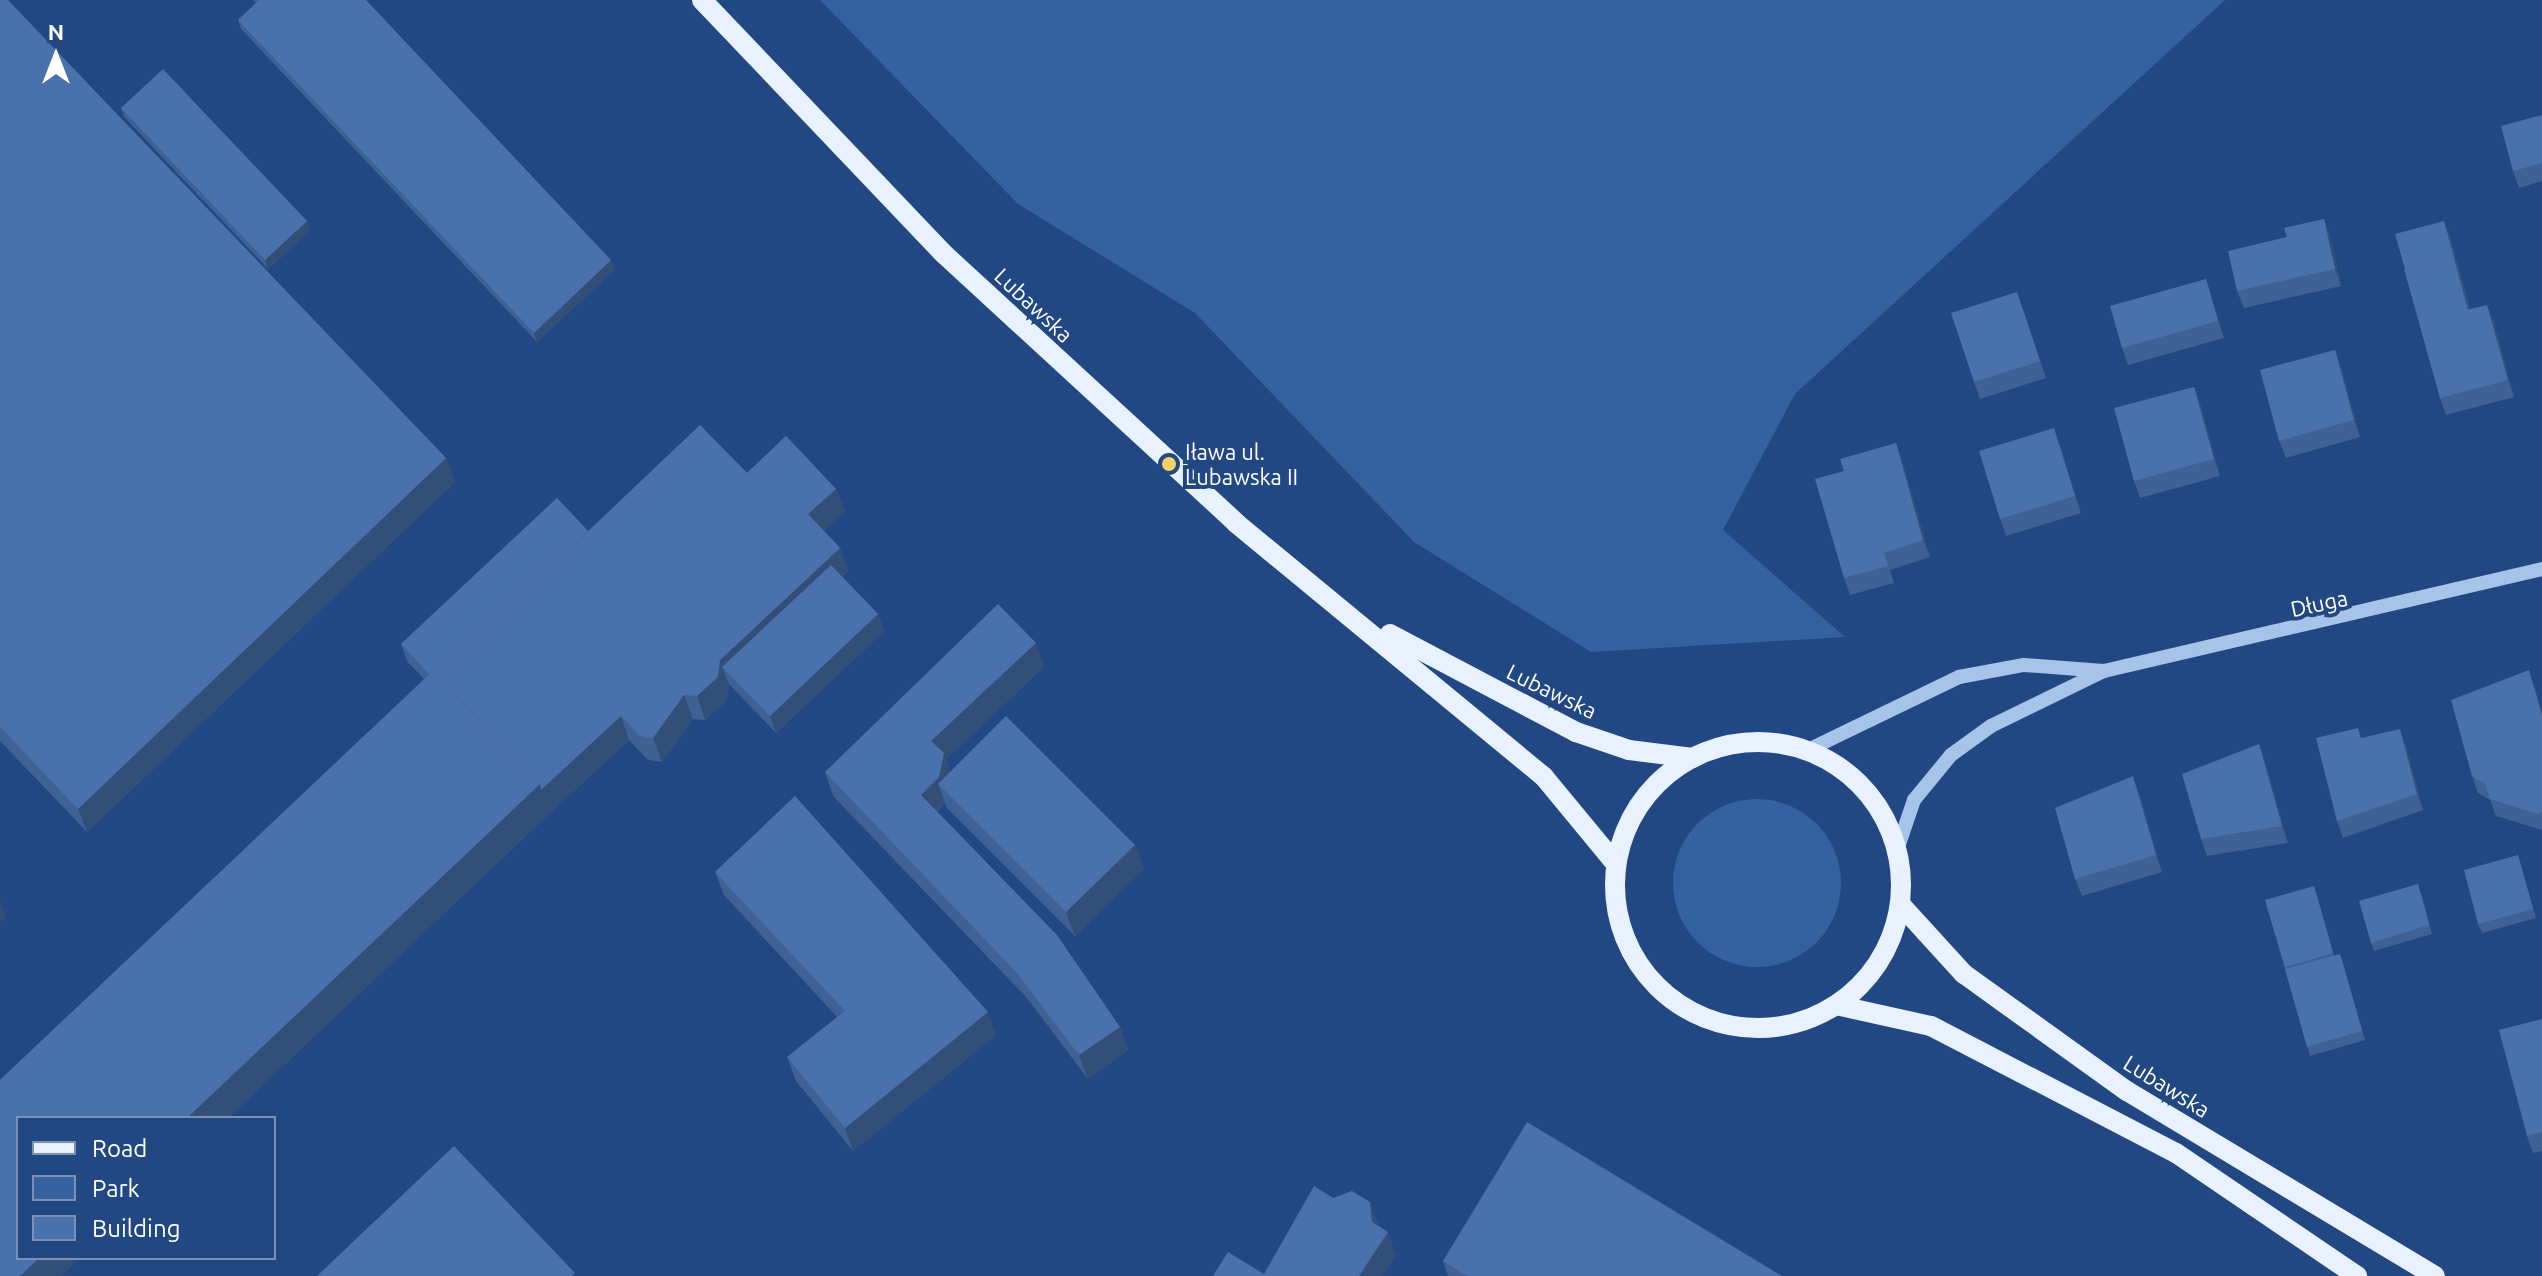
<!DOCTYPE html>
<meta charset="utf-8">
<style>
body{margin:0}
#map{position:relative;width:2542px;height:1276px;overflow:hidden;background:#214882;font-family:Ubuntu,sans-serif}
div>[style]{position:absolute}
.green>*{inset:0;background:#3461a0}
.round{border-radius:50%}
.minor>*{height:14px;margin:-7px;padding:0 7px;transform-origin:7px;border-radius:7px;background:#a8c3e8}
.major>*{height:20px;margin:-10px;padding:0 10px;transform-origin:10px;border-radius:10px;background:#eaf1fe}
.major>.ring{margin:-10px;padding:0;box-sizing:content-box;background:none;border:20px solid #eaf1fe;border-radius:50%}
.wall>*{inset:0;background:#3f6193}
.shaded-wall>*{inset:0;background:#334f78}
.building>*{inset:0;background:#4971ab}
.dots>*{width:22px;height:22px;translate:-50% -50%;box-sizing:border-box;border:4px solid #214882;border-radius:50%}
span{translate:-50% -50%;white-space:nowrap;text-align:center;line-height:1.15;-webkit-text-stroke:8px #214882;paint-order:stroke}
.street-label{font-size:22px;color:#fff}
.poi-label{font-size:22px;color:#fff}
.left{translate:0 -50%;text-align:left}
.legend{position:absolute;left:16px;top:1116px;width:260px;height:144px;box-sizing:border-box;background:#214882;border:2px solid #7a91b4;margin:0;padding:10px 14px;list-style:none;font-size:24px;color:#fff}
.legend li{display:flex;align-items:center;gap:16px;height:40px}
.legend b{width:40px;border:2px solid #7a91b4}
.north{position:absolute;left:16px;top:16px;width:80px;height:80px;-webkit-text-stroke:6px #214882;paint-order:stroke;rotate:0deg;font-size:22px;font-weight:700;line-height:32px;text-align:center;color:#fff}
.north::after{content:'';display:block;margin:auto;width:28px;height:36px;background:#fff;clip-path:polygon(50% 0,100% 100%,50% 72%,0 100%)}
</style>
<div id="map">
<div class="green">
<div style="clip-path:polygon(820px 0,2225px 0,1795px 394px,1723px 530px,1845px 637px,1591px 652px,1414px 542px,1195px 313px,1018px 204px)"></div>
<div class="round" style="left:1673px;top:799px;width:168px;height:168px"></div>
</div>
<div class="minor">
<div style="left:1808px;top:750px;width:168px;rotate:-25.8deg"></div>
<div style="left:1959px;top:677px;width:66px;rotate:-10.5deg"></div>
<div style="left:2024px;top:665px;width:80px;rotate:4.3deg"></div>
<div style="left:1897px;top:850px;width:53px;rotate:-71.2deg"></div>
<div style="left:1914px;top:800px;width:58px;rotate:-50.6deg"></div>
<div style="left:1951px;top:755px;width:49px;rotate:-35.9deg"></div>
<div style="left:1991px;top:726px;width:126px;rotate:-26deg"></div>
<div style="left:2104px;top:671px;width:450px;rotate:-13.1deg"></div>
</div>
<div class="major">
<div style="left:702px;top:0;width:352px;rotate:46.4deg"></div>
<div style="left:945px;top:255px;width:396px;rotate:42.6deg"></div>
<div style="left:1236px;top:523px;width:399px;rotate:39.5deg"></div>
<div style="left:1544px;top:777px;width:113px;rotate:50.4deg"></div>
<div style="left:1390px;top:634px;width:210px;rotate:27.8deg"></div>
<div style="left:1576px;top:732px;width:56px;rotate:18.8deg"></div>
<div style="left:1629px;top:750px;width:64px;rotate:7.2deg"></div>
<div class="ring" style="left:1615px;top:742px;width:266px;height:266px"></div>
<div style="left:1900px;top:904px;width:95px;rotate:47.6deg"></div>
<div style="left:1964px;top:974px;width:201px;rotate:35.7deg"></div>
<div style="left:2127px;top:1091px;width:359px;rotate:31deg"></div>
<div style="left:1836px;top:1005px;width:97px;rotate:12.5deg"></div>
<div style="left:1931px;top:1026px;width:276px;rotate:27.4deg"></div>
<div style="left:2176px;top:1153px;width:219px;rotate:34.2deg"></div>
</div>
<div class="wall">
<div style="clip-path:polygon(0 0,446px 458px,455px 482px,87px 832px,0 741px)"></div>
<div style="clip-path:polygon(253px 0,366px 0,615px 269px,537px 342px,241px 29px,238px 20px,256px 3px)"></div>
<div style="clip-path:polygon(121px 108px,307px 221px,310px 230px,268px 269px,124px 117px)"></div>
<div style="clip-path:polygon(2542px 115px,2542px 181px,2519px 188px,2513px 171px)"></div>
<div style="clip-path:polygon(2324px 219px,2330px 236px,2341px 286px,2244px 308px,2237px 291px,2287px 237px)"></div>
<div style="clip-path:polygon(2448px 230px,2470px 309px,2487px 305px,2494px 322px,2514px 397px,2446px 415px,2440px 398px,2405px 269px)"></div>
<div style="clip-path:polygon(2206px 279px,2224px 338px,2128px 365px,2122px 348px)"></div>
<div style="clip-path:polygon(2023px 309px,2046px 378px,1980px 399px,1974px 382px)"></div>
<div style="clip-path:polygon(2335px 350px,2341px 367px,2360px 437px,2286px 458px,2279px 441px)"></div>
<div style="clip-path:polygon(2194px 387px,2200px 404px,2220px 476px,2140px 498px,2134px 481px)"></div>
<div style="clip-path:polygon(700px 425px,747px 473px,786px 436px,836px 489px,845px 512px,824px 531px,840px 548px,848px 571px,842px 577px,878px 614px,884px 631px,776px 733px,729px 684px,726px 701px,705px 720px,693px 719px,662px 762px,648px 760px,629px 740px,550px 813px,228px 1118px,18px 1118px,18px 1258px,80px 1258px,61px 1276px,0 1276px,0 1080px,424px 679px,407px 661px,401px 644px,557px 498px,588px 531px)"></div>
<div style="clip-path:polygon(1896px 443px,1902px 460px,1930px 557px,1890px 570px,1894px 583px,1850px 595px,1844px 578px,1844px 471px)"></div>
<div style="clip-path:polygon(2060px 445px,2081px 513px,2006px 536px,2000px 519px)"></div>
<div style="clip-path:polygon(1044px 667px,946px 759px,950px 772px,1135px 845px,1144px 869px,1075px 936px,947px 808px,945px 803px,937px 812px,1120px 1027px,1128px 1050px,1088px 1079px,1026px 997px,833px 796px,825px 772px)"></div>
<div style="clip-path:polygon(2535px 687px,2542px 712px,2542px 830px,2496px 816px,2490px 800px,2478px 793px,2472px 776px)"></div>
<div style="clip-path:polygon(2362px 738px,2406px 746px,2423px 810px,2343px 838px,2337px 821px)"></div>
<div style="clip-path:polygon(2259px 744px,2265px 761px,2288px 843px,2207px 856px,2201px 839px)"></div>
<div style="clip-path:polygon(2139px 793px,2162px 872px,2082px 896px,2075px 879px)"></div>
<div style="clip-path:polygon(2518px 855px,2536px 918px,2482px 933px,2478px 924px)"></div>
<div style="clip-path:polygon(715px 872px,996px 1035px,853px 1151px,796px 1081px,787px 1057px,837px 1017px,724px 895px)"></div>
<div style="clip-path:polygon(2421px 892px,2432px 934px,2374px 951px,2371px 943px)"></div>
<div style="clip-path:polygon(2317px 895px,2334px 956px,2343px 963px,2365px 1040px,2310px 1056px,2265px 900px)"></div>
<div style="clip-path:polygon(2542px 1019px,2542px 1151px,2533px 1153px,2527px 1136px)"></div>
<div style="clip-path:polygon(1443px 1261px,1782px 1276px,1448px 1276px)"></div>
</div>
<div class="shaded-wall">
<div style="clip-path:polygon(2324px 219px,2330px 236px,2341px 286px,2335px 269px)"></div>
<div style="clip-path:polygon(307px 221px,310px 230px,268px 269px,265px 260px)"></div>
<div style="clip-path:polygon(2444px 221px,2448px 230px,2474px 327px,2468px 310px)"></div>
<div style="clip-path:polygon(611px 260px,615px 269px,537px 342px,534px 333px)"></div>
<div style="clip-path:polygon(2206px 279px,2212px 296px,2224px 338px,2218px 321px)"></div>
<div style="clip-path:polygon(2487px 305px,2494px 322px,2514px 397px,2508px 380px)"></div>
<div style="clip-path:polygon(2335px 350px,2341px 367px,2360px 437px,2354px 420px)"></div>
<div style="clip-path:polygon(2194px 387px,2200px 404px,2220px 476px,2214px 459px)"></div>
<div style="clip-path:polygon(2054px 428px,2060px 445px,2081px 513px,2075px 496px)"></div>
<div style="clip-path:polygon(1896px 443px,1902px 460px,1930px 557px,1923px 540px)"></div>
<div style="clip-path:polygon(446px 458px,455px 482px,87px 832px,78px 809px)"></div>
<div style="clip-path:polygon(836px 489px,845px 512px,817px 538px,808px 514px)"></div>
<div style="clip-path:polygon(840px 548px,848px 571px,734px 679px,722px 667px,729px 684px,726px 701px,705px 720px,697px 696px,720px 660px)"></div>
<div style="clip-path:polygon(878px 614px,884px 631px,776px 733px,770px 716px)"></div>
<div style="clip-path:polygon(1036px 643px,1044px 667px,946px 759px,952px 777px,938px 784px,945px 803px,929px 819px,921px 795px,931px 741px)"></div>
<div style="clip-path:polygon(2529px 670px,2535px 687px,2542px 712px,2542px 716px)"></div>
<div style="clip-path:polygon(684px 695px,693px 719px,662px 762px,653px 738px)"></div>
<div style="clip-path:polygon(621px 716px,629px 740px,550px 813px,228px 1118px,187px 1118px,540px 784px)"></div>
<div style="clip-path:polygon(2400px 729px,2406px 746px,2423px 810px,2417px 794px)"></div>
<div style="clip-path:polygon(2259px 744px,2265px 761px,2288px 843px,2282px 826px)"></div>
<div style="clip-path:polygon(2133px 776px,2139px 793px,2162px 872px,2156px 855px)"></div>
<div style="clip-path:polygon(1135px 845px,1144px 869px,1075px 936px,1066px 912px)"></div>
<div style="clip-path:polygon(0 900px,6px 916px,0 922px)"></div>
<div style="clip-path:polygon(988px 1012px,996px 1035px,853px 1151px,845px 1128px)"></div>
<div style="clip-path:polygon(1120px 1027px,1128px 1050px,1088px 1079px,1079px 1055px)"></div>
<div style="clip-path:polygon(1370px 1202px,1379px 1226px,1388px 1232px,1396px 1255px,1383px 1276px,1359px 1276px,1372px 1222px)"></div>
<div style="clip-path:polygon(39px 1258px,80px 1258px,61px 1276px,20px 1276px)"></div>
</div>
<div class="building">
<div style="clip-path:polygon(0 0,8px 0,446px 458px,78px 809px,0 727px)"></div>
<div style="clip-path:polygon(259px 0,366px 0,611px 260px,534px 333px,238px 20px)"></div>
<div style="clip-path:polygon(163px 69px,307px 221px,265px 260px,121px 108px)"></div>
<div style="clip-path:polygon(2542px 115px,2542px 163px,2513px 171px,2501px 126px)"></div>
<div style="clip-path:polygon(2324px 219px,2335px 269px,2237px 291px,2228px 251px,2287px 237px,2284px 228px)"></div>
<div style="clip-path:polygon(2444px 221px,2456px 264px,2453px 255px,2405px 269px,2395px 234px)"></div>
<div style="clip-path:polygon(2453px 255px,2468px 310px,2487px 305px,2508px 380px,2440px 398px,2404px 269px)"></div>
<div style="clip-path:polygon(2206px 279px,2218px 321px,2122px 348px,2110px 306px)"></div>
<div style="clip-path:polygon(2017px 292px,2040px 361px,1974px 382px,1951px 313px)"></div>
<div style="clip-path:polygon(2335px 350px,2354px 420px,2279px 441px,2260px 370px)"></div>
<div style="clip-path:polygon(2194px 387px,2214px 459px,2134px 481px,2114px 408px)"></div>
<div style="clip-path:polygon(700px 425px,747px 473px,786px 436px,836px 489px,808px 514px,840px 548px,720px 660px,718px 677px,697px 696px,684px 695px,653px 738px,640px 736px,621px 716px,541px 790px,540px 784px,437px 675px)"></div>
<div style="clip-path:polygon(2054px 428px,2075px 496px,2000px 519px,1979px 451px)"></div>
<div style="clip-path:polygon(1896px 443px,1923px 540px,1884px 553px,1888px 566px,1844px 578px,1815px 479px,1844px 471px,1840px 459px)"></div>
<div style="clip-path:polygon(557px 498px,588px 531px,437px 675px,433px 671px,429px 674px,401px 644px)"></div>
<div style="clip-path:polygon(831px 565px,878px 614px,770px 716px,722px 667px)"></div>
<div style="clip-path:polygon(998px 604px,1036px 643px,931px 741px,944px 753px,939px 777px,921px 795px,1057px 935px,1120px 1027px,1079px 1055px,1017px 973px,825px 772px)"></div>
<div style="clip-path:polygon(2529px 670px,2542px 716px,2542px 812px,2537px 814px,2490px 799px,2485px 784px,2472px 776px,2451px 700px)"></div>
<div style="clip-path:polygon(433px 671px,540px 784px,187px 1118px,18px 1118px,18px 1258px,39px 1258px,20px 1276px,0 1276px,0 1080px)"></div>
<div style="clip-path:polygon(1006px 716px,1135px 845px,1066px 912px,938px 784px)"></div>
<div style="clip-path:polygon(2358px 728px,2361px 738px,2400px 729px,2417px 794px,2337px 821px,2316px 738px)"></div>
<div style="clip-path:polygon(2259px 744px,2282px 826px,2201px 839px,2182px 774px)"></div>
<div style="clip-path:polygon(2133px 776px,2156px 855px,2075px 879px,2055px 808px)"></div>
<div style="clip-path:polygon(795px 796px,988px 1012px,845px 1128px,787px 1057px,845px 1011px,715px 872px)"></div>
<div style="clip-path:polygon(2518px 855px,2533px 909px,2478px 924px,2464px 870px)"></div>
<div style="clip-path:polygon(2418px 884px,2429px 925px,2371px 943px,2359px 901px)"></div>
<div style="clip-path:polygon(2314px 886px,2333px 953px,2285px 967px,2265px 900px)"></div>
<div style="clip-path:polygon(2340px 954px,2362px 1031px,2307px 1047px,2285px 969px)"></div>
<div style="clip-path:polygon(2542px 1019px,2542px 1132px,2527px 1136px,2499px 1030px)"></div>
<div style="clip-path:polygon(1527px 1122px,1782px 1276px,1467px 1276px,1443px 1261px)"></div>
<div style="clip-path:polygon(454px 1146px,575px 1273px,572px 1276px,317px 1276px)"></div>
<div style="clip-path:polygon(1314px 1186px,1333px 1198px,1352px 1191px,1370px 1202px,1372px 1222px,1388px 1232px,1359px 1276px,1213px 1276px,1228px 1252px,1264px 1274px)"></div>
</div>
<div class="dots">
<div style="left:1169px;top:464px;background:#f5d269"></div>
</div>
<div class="street-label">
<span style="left:1034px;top:305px;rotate:43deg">Lubawska</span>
<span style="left:2319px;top:603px;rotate:-12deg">Długa</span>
<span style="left:1552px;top:691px;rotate:26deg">Lubawska</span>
<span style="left:2167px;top:1086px;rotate:32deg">Lubawska</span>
</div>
<div class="poi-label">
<span class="left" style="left:1185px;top:464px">Iława ul.<br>Lubawska II</span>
</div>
<ul class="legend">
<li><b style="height:10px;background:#eaf1fe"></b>Road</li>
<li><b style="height:22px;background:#3461a0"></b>Park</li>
<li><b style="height:22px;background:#4971ab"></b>Building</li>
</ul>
<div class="north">N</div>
</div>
